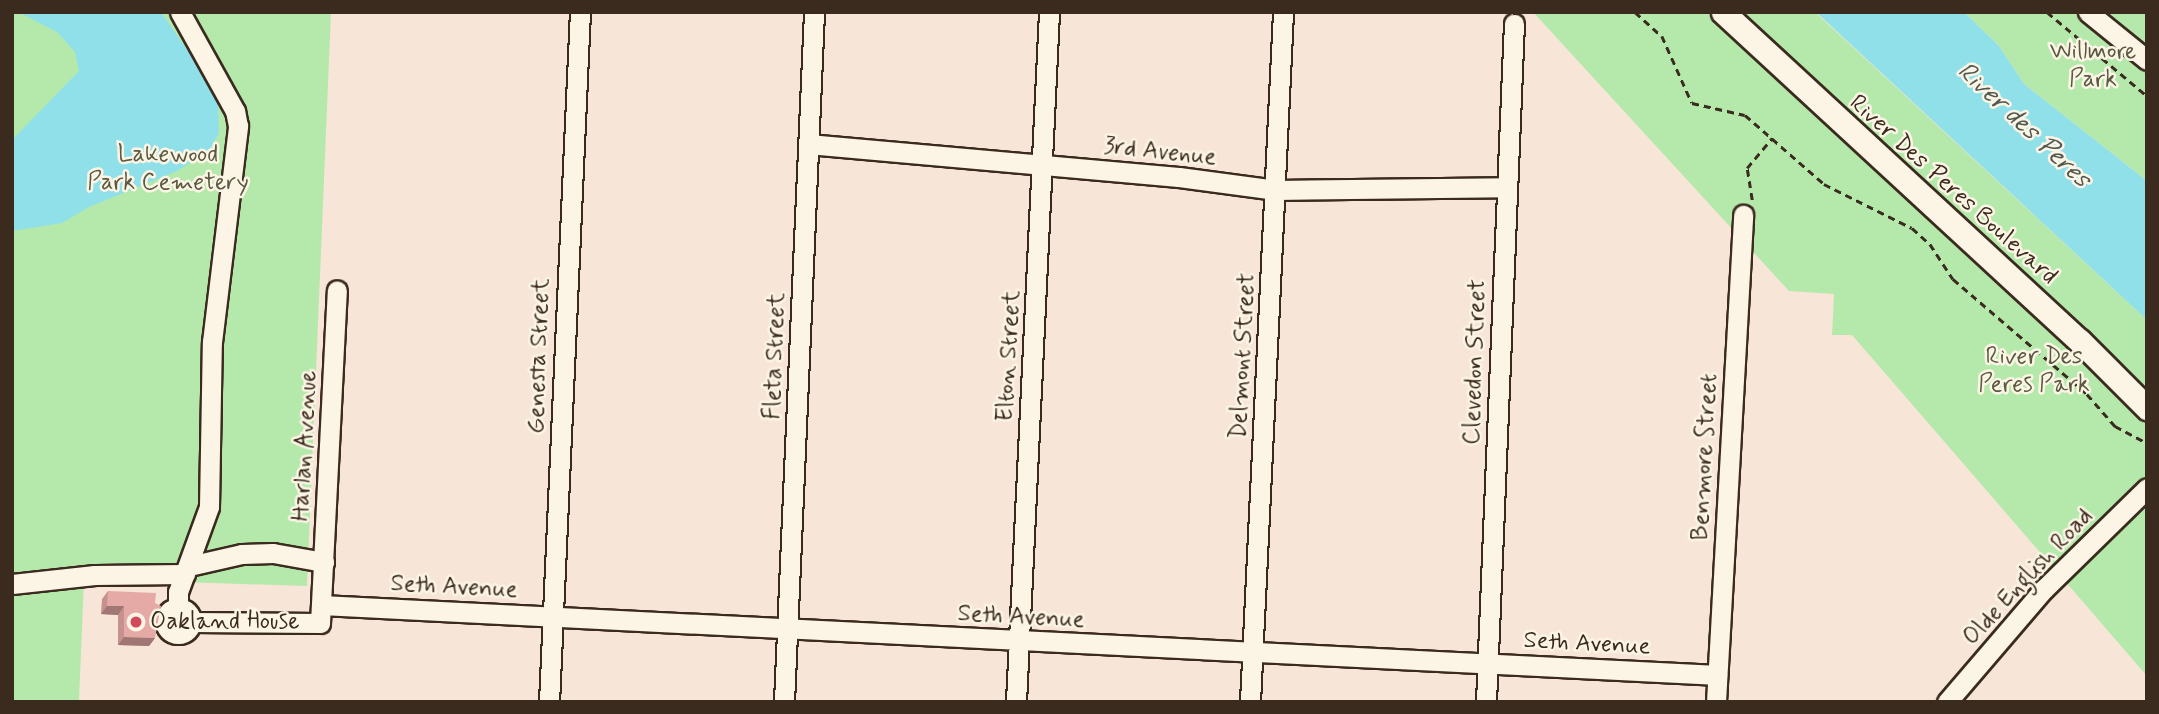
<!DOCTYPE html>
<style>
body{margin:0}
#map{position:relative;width:2159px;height:714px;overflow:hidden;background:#f7e6d8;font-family:Mynerve,sans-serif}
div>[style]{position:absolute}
.green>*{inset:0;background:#b4e9ab}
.water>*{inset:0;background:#8fe0e9}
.path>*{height:2.5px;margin-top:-1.25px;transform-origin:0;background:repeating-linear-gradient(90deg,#3b2a1e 0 7px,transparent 0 12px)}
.roads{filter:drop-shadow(2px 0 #3b2a1e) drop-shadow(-2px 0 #3b2a1e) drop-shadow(0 2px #3b2a1e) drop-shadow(0 -2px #3b2a1e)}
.minor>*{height:19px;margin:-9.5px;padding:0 9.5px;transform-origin:9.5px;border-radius:9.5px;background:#fcf5e5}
.minor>.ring{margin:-9.5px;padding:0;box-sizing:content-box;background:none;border:19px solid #fcf5e5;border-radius:50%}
.major>*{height:23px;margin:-11.5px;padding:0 11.5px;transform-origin:11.5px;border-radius:11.5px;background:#fcf5e5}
.wall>*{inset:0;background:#c5928f}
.shaded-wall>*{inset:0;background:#a07774}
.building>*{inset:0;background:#e5aaa6}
.dots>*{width:19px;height:19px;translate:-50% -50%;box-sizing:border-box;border:4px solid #fcf5e5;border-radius:50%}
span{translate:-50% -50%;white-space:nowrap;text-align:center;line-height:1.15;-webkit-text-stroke:5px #fcf5e5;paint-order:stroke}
.park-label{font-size:24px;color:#595a41}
.street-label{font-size:24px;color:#3b2a1e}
.poi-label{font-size:24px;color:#3b2a1e}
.left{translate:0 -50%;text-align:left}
.water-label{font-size:26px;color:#505851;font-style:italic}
.frame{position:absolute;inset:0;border:14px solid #3b2a1e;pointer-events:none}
</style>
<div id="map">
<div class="green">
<div style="clip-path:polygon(12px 12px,331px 12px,307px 586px,84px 579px,79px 702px,12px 702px)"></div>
<div style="clip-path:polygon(1533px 12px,1815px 12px,2147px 320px,2147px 676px,1852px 335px,1832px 335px,1834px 294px,1789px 291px)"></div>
<div style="clip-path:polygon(1964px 12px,2147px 12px,2147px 181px,2024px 84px,1999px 46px)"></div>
</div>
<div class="water">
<div style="clip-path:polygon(18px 12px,161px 12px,218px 95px,219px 133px,209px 151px,177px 171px,89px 207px,62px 223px,12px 231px,12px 140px,79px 71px,75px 52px,57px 32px)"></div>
<div style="clip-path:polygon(1816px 12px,1964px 12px,1999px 46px,2024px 84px,2147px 181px,2147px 320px)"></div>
</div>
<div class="path">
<div style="left:1635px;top:12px;width:36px;rotate:42deg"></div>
<div style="left:1662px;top:36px;width:73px;rotate:65.9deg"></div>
<div style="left:1692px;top:103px;width:54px;rotate:12.8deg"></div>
<div style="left:1745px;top:115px;width:105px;rotate:41.1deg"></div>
<div style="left:1824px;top:184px;width:98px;rotate:26.6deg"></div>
<div style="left:1912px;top:228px;width:24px;rotate:42deg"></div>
<div style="left:1930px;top:244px;width:42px;rotate:56.7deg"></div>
<div style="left:1953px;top:279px;width:177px;rotate:40.6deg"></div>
<div style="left:2087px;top:394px;width:43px;rotate:48.8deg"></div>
<div style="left:2115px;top:426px;width:36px;rotate:28deg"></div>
<div style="left:2047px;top:12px;width:131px;rotate:40deg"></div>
<div style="left:1752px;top:200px;width:32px;rotate:-99deg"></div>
<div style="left:1747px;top:168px;width:39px;rotate:-50deg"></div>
</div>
<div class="roads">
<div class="minor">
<div style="left:2088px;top:12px;width:76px;rotate:39.1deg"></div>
<div style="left:808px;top:144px;width:372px;rotate:5.1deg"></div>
<div style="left:1179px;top:177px;width:98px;rotate:7.6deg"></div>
<div style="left:1276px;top:190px;width:230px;rotate:-0.7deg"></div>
<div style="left:189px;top:566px;width:54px;rotate:-12.8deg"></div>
<div style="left:242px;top:554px;width:31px;rotate:-2deg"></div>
<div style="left:273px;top:553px;width:52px;rotate:10deg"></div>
<div style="left:12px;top:584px;width:83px;rotate:-6.2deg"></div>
<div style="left:95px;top:575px;width:90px;rotate:-0.6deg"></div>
<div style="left:321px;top:605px;width:1398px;rotate:2.87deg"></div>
<div style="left:178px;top:607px;width:15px;rotate:-90deg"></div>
<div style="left:178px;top:592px;width:90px;rotate:-70deg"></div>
<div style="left:209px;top:507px;width:165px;rotate:-89deg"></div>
<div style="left:212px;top:342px;width:218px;rotate:-83.1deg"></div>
<div style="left:238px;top:126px;width:15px;rotate:-101deg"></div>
<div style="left:235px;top:111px;width:113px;rotate:-119.1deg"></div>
<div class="ring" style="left:165px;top:608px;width:7px;height:7px"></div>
<div style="left:192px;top:622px;width:128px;rotate:0.4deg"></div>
<div style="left:320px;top:623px;width:333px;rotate:-87.1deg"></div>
<div style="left:549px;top:702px;width:691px;rotate:-87.43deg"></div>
<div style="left:784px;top:702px;width:691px;rotate:-87.51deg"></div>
<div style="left:1016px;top:702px;width:691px;rotate:-87.26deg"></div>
<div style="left:1250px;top:702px;width:691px;rotate:-87.26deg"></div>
<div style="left:1486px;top:702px;width:679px;rotate:-87.64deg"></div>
<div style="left:1716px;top:702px;width:488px;rotate:-86.8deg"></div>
<div style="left:1947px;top:702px;width:149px;rotate:-49.4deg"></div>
<div style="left:2044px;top:589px;width:144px;rotate:-44.4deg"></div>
</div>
<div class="major">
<div style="left:1723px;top:12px;width:485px;rotate:42.7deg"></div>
<div style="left:2080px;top:341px;width:95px;rotate:45deg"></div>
</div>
</div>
<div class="wall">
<div style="clip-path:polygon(108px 591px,155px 603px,155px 638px,149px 646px,118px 645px,118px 615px,101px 614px,102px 599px)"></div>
</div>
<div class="shaded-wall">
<div style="clip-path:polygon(107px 606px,124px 606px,118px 615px,101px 614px)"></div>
<div style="clip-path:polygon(124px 637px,155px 638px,149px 646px,118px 645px)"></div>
</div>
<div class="building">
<div style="clip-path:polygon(108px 591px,156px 593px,155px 603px,161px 606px,155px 638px,124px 637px,124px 606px,107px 606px)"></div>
</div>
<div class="dots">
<div style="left:136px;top:622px;background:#d1495b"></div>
</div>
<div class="park-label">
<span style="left:2093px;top:66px">Willmore<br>Park</span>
<span style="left:168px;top:169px">Lakewood<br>Park Cemetery</span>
<span style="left:2034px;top:371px">River Des<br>Peres Park</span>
</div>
<div class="street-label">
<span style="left:1160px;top:152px;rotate:6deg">3rd Avenue</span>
<span style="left:1953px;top:190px;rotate:42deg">River Des Peres Boulevard</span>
<span style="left:539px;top:356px;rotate:-88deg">Genesta Street</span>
<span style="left:775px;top:356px;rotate:-88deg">Fleta Street</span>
<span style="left:1009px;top:356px;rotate:-87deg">Elton Street</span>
<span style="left:1243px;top:356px;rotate:-87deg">Delmont Street</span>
<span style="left:1475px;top:362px;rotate:-88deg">Clevedon Street</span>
<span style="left:305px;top:446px;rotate:-87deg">Harlan Avenue</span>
<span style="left:1705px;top:457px;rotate:-87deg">Benmore Street</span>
<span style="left:2028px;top:577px;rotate:-47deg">Olde English Road</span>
<span style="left:454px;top:587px;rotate:3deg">Seth Avenue</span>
<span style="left:1021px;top:617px;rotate:3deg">Seth Avenue</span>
<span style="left:1587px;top:644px;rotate:3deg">Seth Avenue</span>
</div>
<div class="poi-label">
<span class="left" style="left:150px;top:622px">Oakland House</span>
</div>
<div class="water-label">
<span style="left:2023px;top:126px;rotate:43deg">River des Peres</span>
</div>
<div class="frame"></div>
</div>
